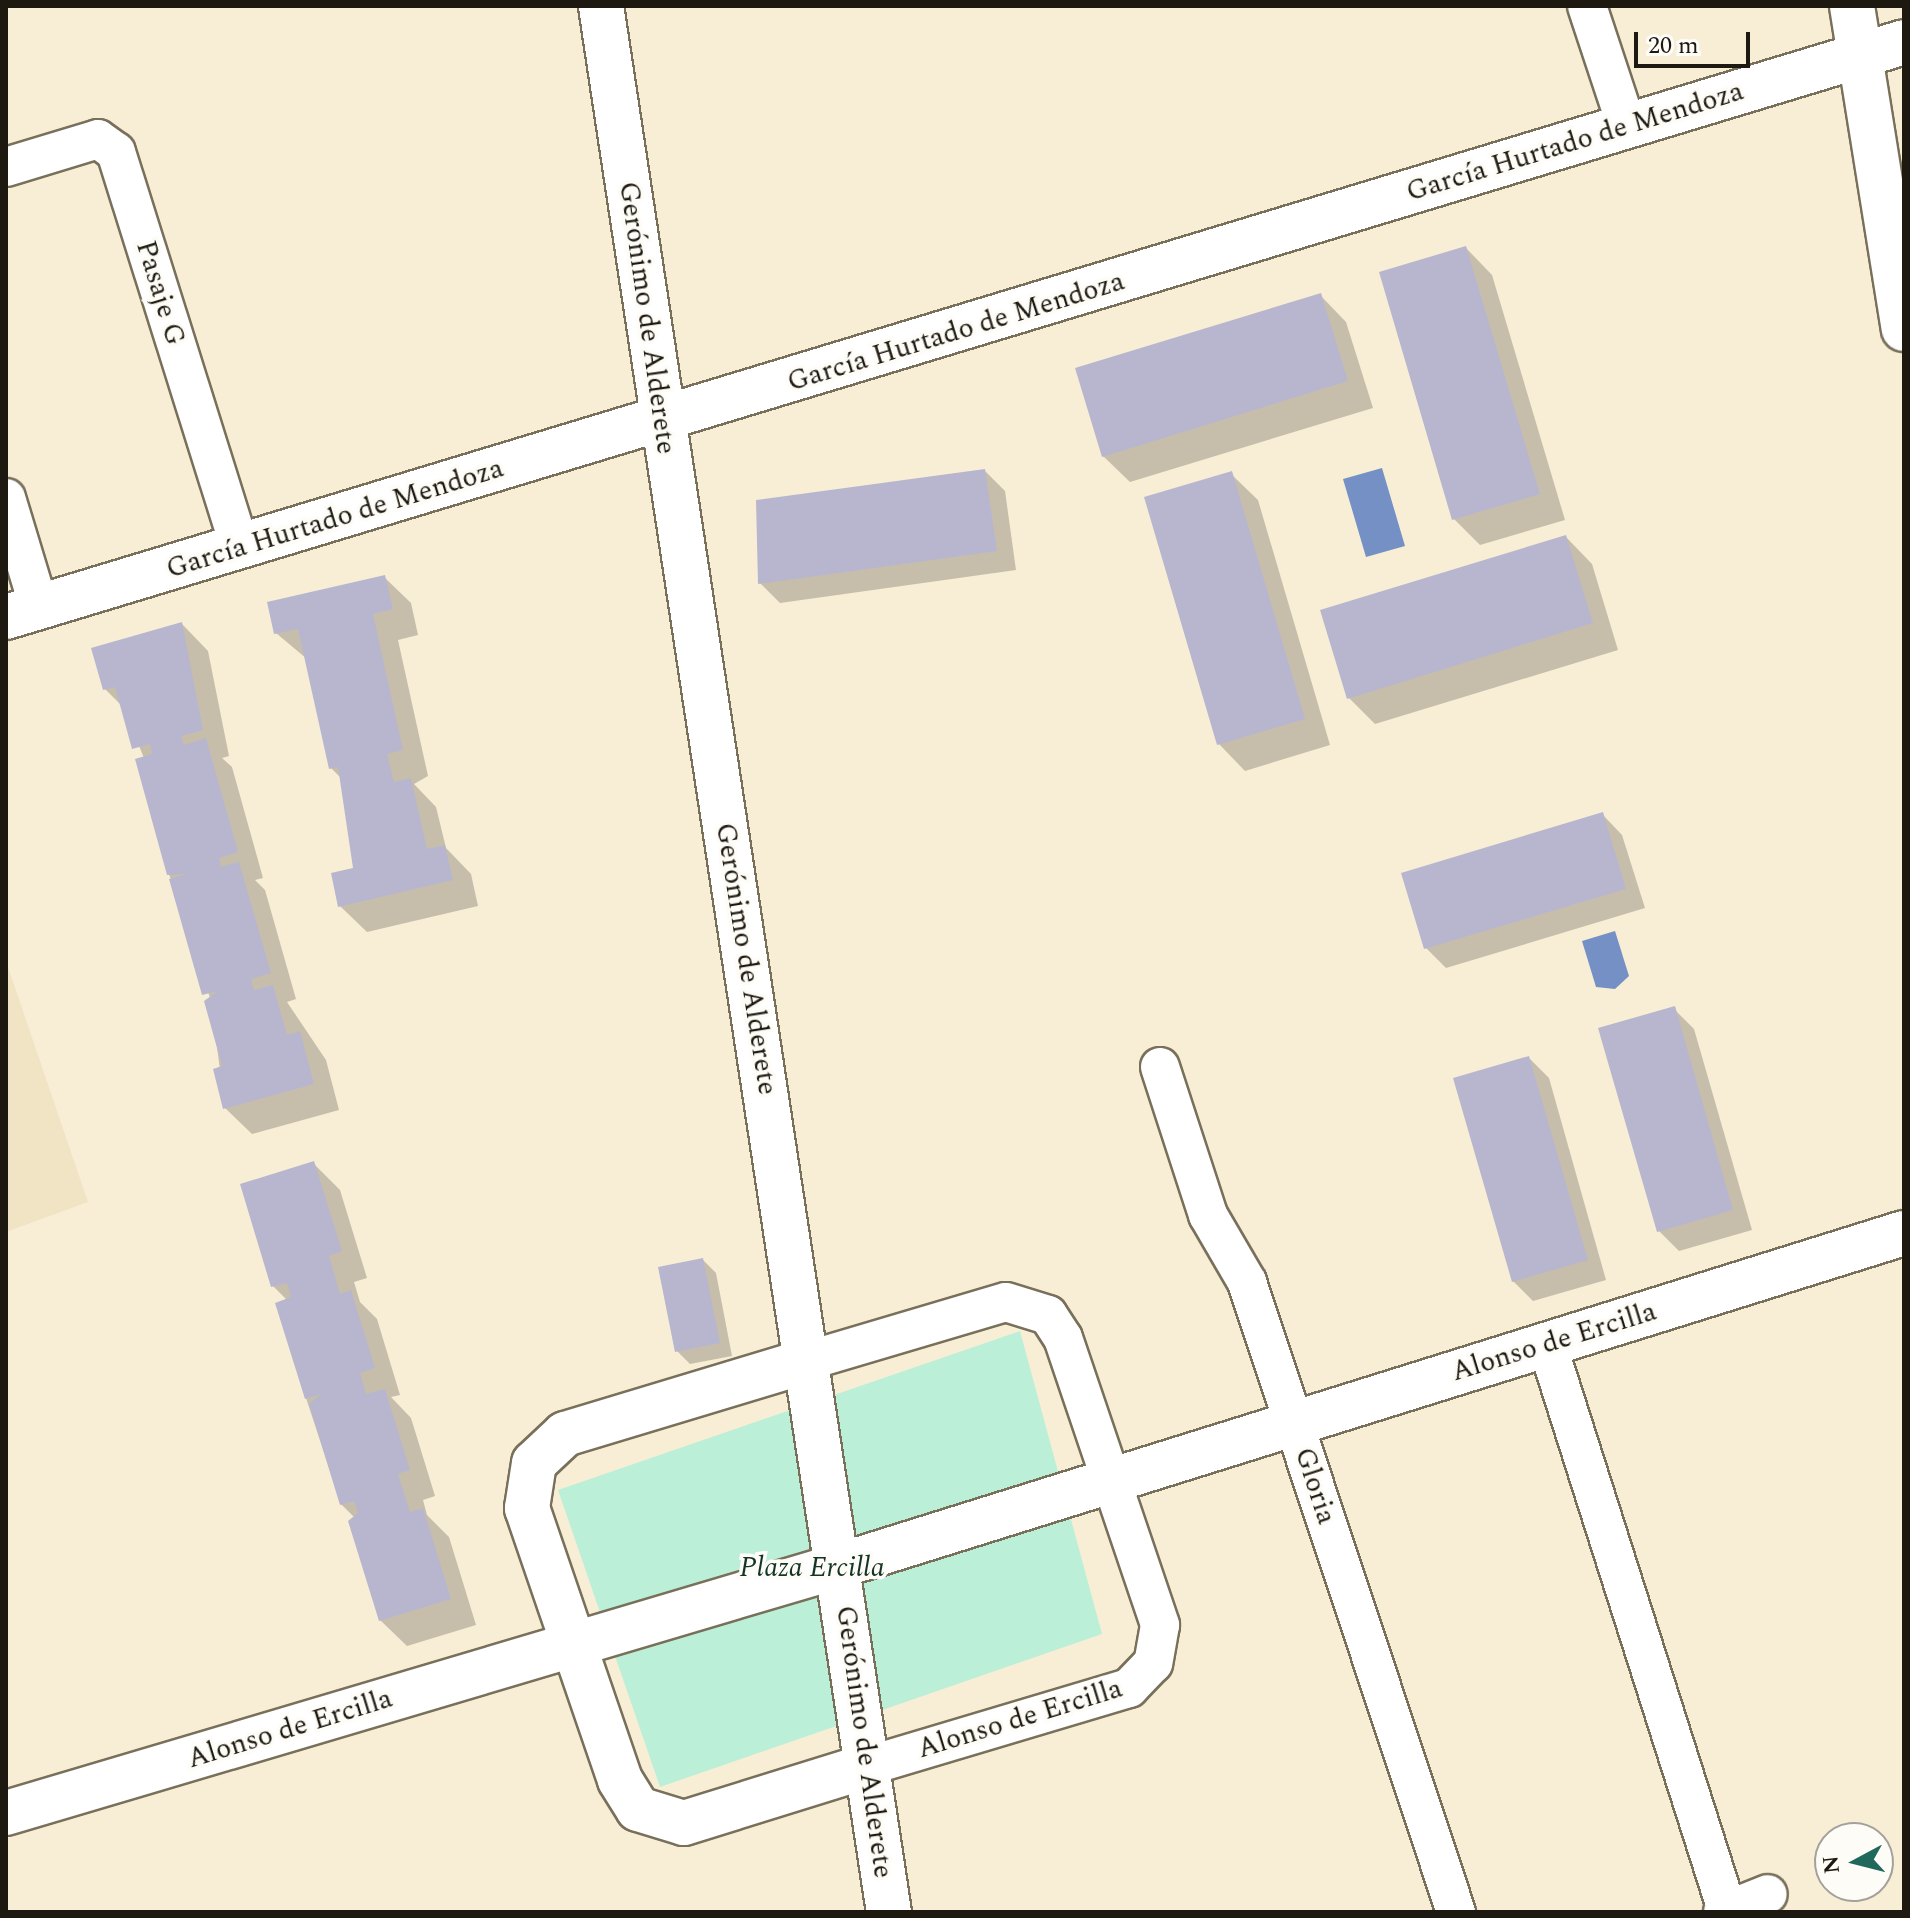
<!DOCTYPE html>
<meta charset="utf-8">
<style>
body{margin:0}
#map{position:relative;width:1910px;height:1918px;overflow:hidden;background:#f8eed6;font-family:Spectral,serif}
div>[style]{position:absolute}
.built>*{inset:0;background:#f1e4c5}
.green>*{inset:0;background:#bcefd7}
.water>*{inset:0;background:#7490c5}
.shadow>*{inset:0;background:#0003}
.building>*{inset:0;background:#b7b6ce}
.roads{filter:drop-shadow(2px 0 #79705b) drop-shadow(-2px 0 #79705b) drop-shadow(0 2px #79705b) drop-shadow(0 -2px #79705b)}
.minor>*{height:38px;margin:-19px;padding:0 19px;transform-origin:19px;border-radius:19px;background:#fff}
.tertiary>*{height:44px;margin:-22px;padding:0 22px;transform-origin:22px;border-radius:22px;background:#fff}
span{translate:-50% -50%;white-space:nowrap;text-align:center;line-height:1.15;-webkit-text-stroke:7px #fefcf7;paint-order:stroke}
.street-label{font-size:28px;color:#1d1911}
.park-label{font-size:28px;color:#133427;font-style:italic}
.frame{position:absolute;inset:0;border:8px solid #1d1911;pointer-events:none}
.north{position:absolute;left:1814px;top:1822px;width:80px;height:80px;box-sizing:border-box;background:#fefcf7;border:2px solid #a4a19b;border-radius:50%;rotate:263deg;font-size:22px;font-weight:700;line-height:32px;text-align:center;color:#1d1911}
.north::after{content:'';display:block;margin:auto;width:28px;height:36px;background:#20675c;clip-path:polygon(50% 0,100% 100%,50% 72%,0 100%)}
.scale{position:absolute;left:1634px;top:32px;width:116px;height:36px;box-sizing:border-box;border:4px solid #1d1911;border-top:0;padding-left:10px;font-size:24px;line-height:28px;white-space:nowrap;color:#1d1911;-webkit-text-stroke:6px #fefcf7;paint-order:stroke}
</style>
<div id="map">
<div class="built">
<div style="clip-path:polygon(6px 961px,88px 1202px,6px 1232px)"></div>
</div>
<div class="green">
<div style="clip-path:polygon(1020px 1331px,1102px 1634px,660px 1787px,558px 1490px)"></div>
</div>
<div class="water">
<div style="clip-path:polygon(1382px 468px,1405px 546px,1366px 557px,1343px 479px)"></div>
<div style="clip-path:polygon(1615px 931px,1629px 976px,1615px 989px,1596px 987px,1582px 941px)"></div>
</div>
<div class="shadow">
<div style="clip-path:polygon(1466px 248px,1492px 275px,1565px 520px,1480px 545px,1454px 519px)"></div>
<div style="clip-path:polygon(1320px 295px,1346px 322px,1373px 408px,1130px 482px,1103px 456px)"></div>
<div style="clip-path:polygon(985px 471px,1005px 491px,1016px 570px,780px 603px,760px 583px)"></div>
<div style="clip-path:polygon(1231px 474px,1258px 500px,1330px 745px,1245px 771px,1219px 744px)"></div>
<div style="clip-path:polygon(1566px 537px,1592px 564px,1618px 650px,1375px 724px,1349px 698px)"></div>
<div style="clip-path:polygon(384px 577px,411px 603px,418px 635px,398px 640px,428px 776px,414px 784px,436px 807px,446px 848px,471px 874px,478px 906px,367px 932px,340px 906px,355px 869px,341px 778px,331px 768px,307px 659px,276px 633px)"></div>
<div style="clip-path:polygon(182px 624px,208px 651px,229px 756px,222px 758px,232px 767px,263px 878px,255px 880px,265px 890px,296px 999px,287px 1002px,326px 1060px,339px 1110px,252px 1134px,225px 1108px,211px 1001px,169px 874px,144px 758px,123px 707px,105px 689px)"></div>
<div style="clip-path:polygon(1603px 815px,1622px 835px,1645px 908px,1446px 968px,1426px 948px)"></div>
<div style="clip-path:polygon(1674px 1009px,1694px 1029px,1752px 1230px,1679px 1251px,1659px 1231px)"></div>
<div style="clip-path:polygon(1529px 1058px,1549px 1078px,1606px 1280px,1533px 1301px,1513px 1281px)"></div>
<div style="clip-path:polygon(313px 1163px,340px 1190px,367px 1278px,354px 1282px,360px 1302px,377px 1319px,400px 1395px,391px 1397px,411px 1418px,435px 1496px,423px 1500px,427px 1515px,449px 1537px,476px 1625px,407px 1646px,380px 1620px,355px 1518px,341px 1504px,306px 1398px,288px 1301px,273px 1286px)"></div>
<div style="clip-path:polygon(703px 1260px,716px 1273px,732px 1356px,690px 1364px,677px 1351px)"></div>
</div>
<div class="building">
<div style="clip-path:polygon(1466px 246px,1540px 494px,1452px 520px,1379px 272px)"></div>
<div style="clip-path:polygon(1321px 293px,1348px 381px,1102px 457px,1075px 368px)"></div>
<div style="clip-path:polygon(985px 469px,997px 551px,758px 584px,756px 500px)"></div>
<div style="clip-path:polygon(1232px 471px,1305px 719px,1217px 745px,1144px 497px)"></div>
<div style="clip-path:polygon(1566px 535px,1593px 623px,1347px 699px,1320px 610px)"></div>
<div style="clip-path:polygon(385px 575px,393px 609px,373px 614px,403px 750px,387px 754px,394px 782px,411px 778px,427px 849px,445px 845px,453px 880px,338px 907px,331px 873px,353px 868px,338px 767px,329px 769px,298px 629px,274px 634px,267px 602px)"></div>
<div style="clip-path:polygon(182px 622px,203px 730px,181px 736px,184px 745px,206px 738px,238px 852px,219px 858px,221px 867px,239px 862px,271px 973px,251px 979px,254px 990px,273px 985px,287px 1035px,300px 1031px,314px 1084px,223px 1109px,213px 1069px,222px 1066px,204px 1001px,218px 991px,202px 995px,169px 879px,188px 874px,167px 875px,135px 759px,152px 754px,150px 744px,132px 749px,115px 687px,103px 690px,91px 648px)"></div>
<div style="clip-path:polygon(1603px 812px,1626px 889px,1424px 949px,1401px 873px)"></div>
<div style="clip-path:polygon(1675px 1006px,1733px 1210px,1657px 1232px,1598px 1028px)"></div>
<div style="clip-path:polygon(1529px 1056px,1588px 1260px,1512px 1282px,1453px 1078px)"></div>
<div style="clip-path:polygon(314px 1161px,342px 1251px,329px 1256px,340px 1294px,351px 1290px,375px 1368px,360px 1373px,366px 1394px,385px 1389px,410px 1470px,398px 1474px,410px 1512px,423px 1508px,451px 1599px,379px 1621px,348px 1521px,358px 1513px,354px 1501px,340px 1505px,309px 1404px,321px 1394px,305px 1399px,275px 1303px,291px 1297px,287px 1283px,271px 1287px,240px 1184px)"></div>
<div style="clip-path:polygon(703px 1258px,720px 1343px,675px 1352px,658px 1267px)"></div>
</div>
<div class="roads">
<div class="minor">
<div style="left:1587px;top:6px;width:127px;rotate:71.7deg"></div>
<div style="left:6px;top:167px;width:96px;rotate:-16.9deg"></div>
<div style="left:98px;top:139px;width:22px;rotate:36deg"></div>
<div style="left:116px;top:152px;width:414px;rotate:72.6deg"></div>
<div style="left:6px;top:498px;width:114px;rotate:73.2deg"></div>
<div style="left:1160px;top:1067px;width:156px;rotate:72deg"></div>
<div style="left:1208px;top:1215px;width:78px;rotate:59.8deg"></div>
<div style="left:1247px;top:1282px;width:664px;rotate:71.65deg"></div>
<div style="left:1547px;top:1344px;width:594px;rotate:72.36deg"></div>
<div style="left:810px;top:1360px;width:204px;rotate:-16.5deg"></div>
<div style="left:1006px;top:1302px;width:44px;rotate:17.2deg"></div>
<div style="left:1048px;top:1315px;width:27px;rotate:57deg"></div>
<div style="left:1063px;top:1338px;width:303px;rotate:71.3deg"></div>
<div style="left:1160px;top:1625px;width:39px;rotate:100deg"></div>
<div style="left:1153px;top:1663px;width:35px;rotate:134deg"></div>
<div style="left:1129px;top:1688px;width:273px;rotate:163.4deg"></div>
<div style="left:1723px;top:1912px;width:48px;rotate:-21.8deg"></div>
</div>
<div class="tertiary">
<div style="left:601px;top:6px;width:1928px;rotate:81.41deg"></div>
<div style="left:1852px;top:6px;width:327px;rotate:80.9deg"></div>
<div style="left:6px;top:617px;width:1983px;rotate:-16.85deg"></div>
<div style="left:810px;top:1360px;width:256px;rotate:163.2deg"></div>
<div style="left:565px;top:1434px;width:42px;rotate:136.9deg"></div>
<div style="left:534px;top:1463px;width:46px;rotate:98.8deg"></div>
<div style="left:527px;top:1508px;width:287px;rotate:71.1deg"></div>
<div style="left:620px;top:1780px;width:34px;rotate:58deg"></div>
<div style="left:638px;top:1809px;width:48px;rotate:16.9deg"></div>
<div style="left:684px;top:1823px;width:192px;rotate:-17.3deg"></div>
<div style="left:6px;top:1813px;width:868px;rotate:-16.53deg"></div>
<div style="left:838px;top:1566px;width:1117px;rotate:-17.35deg"></div>
</div>
</div>
<div class="street-label">
<span style="left:1575px;top:142px;rotate:-17deg">García Hurtado de Mendoza</span>
<span style="left:160px;top:293px;rotate:73deg">Pasaje G</span>
<span style="left:647px;top:318px;rotate:82deg">Gerónimo de Alderete</span>
<span style="left:956px;top:332px;rotate:-17deg">García Hurtado de Mendoza</span>
<span style="left:335px;top:519px;rotate:-17deg">García Hurtado de Mendoza</span>
<span style="left:746px;top:959px;rotate:81deg">Gerónimo de Alderete</span>
<span style="left:1554px;top:1342px;rotate:-17deg">Alonso de Ercilla</span>
<span style="left:1315px;top:1486px;rotate:72deg">Gloria</span>
<span style="left:1020px;top:1719px;rotate:-17deg">Alonso de Ercilla</span>
<span style="left:290px;top:1729px;rotate:-17deg">Alonso de Ercilla</span>
<span style="left:864px;top:1742px;rotate:82deg">Gerónimo de Alderete</span>
</div>
<div class="park-label">
<span style="left:812px;top:1568px">Plaza Ercilla</span>
</div>
<div class="frame"></div>
<div class="north">N</div>
<div class="scale">20 m</div>
</div>
